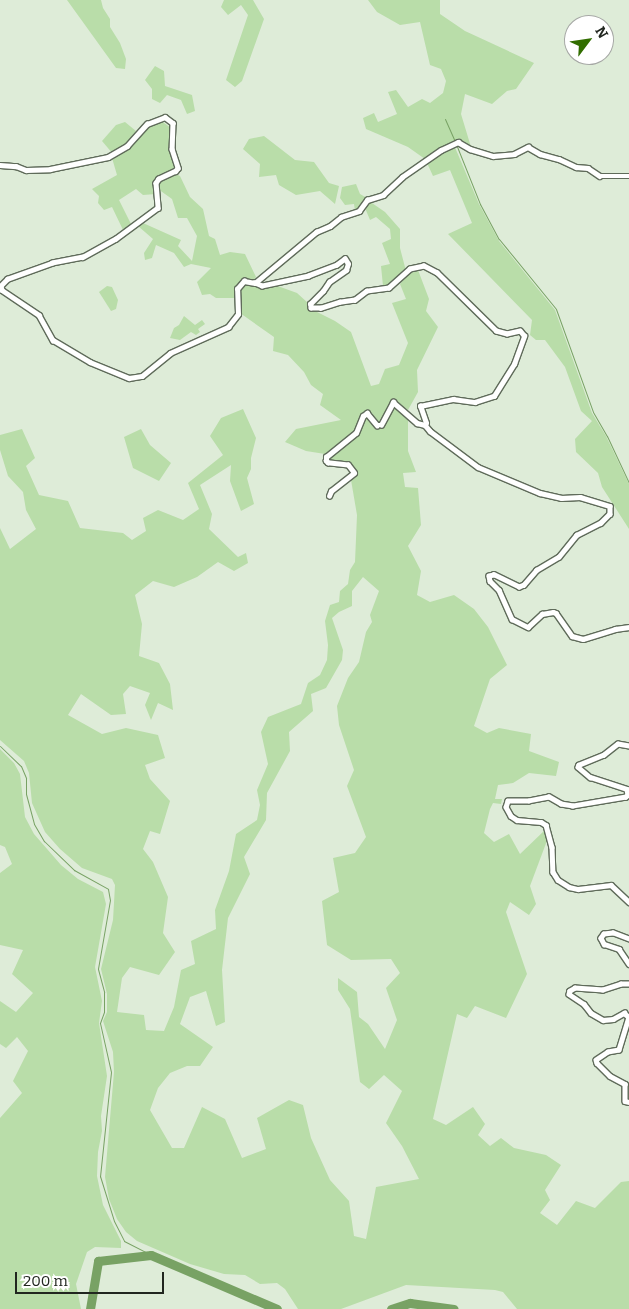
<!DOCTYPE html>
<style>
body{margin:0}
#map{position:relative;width:629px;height:1309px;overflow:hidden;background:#deecd8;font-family:Bitter,serif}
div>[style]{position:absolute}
.green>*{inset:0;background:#b9dda9}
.stream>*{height:1px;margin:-0.5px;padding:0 0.5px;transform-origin:0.5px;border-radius:0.5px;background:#78a264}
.river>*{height:9px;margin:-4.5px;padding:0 4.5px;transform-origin:4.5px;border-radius:4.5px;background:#78a264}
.roads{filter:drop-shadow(1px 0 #5f6b5a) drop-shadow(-1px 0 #5f6b5a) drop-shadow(0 1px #5f6b5a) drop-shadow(0 -1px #5f6b5a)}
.street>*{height:4.5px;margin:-2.25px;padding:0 2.25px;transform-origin:2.25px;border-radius:2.25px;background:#fff}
span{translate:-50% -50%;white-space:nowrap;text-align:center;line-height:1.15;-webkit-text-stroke:5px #fff;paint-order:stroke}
.north{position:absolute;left:564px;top:15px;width:50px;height:50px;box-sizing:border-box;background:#fff;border:1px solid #a6a8a5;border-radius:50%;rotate:59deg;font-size:14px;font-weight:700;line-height:20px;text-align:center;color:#21261f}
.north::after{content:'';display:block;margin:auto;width:18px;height:22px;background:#326e00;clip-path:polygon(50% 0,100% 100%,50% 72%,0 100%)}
.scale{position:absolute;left:15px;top:1272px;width:149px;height:22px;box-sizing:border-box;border:2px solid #21261f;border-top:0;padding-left:6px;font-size:15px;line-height:18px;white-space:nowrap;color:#21261f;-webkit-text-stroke:4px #fff;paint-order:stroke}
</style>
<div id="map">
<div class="green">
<div style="clip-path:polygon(67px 0,101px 0,103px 8px,110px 19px,110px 27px,120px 43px,126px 59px,125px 69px,116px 68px)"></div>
<div style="clip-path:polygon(224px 0,253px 0,264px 19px,242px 81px,235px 87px,226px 80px,248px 15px,241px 5px,228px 15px,221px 7px)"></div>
<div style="clip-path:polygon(368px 0,440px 0,440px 14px,465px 31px,534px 63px,516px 89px,507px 91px,492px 104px,465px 94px,461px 114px,471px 147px,463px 141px,453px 141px,425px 159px,408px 147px,366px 129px,363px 118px,374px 113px,378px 122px,397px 114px,388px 92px,396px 90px,408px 107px,422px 99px,430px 103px,443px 93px,446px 81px,441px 69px,430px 65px,420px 22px,400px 25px,377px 12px)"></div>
<div style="clip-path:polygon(155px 66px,164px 71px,165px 86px,192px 95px,195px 111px,187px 114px,181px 100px,167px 95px,160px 103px,152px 99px,152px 89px,145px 80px)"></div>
<div style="clip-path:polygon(160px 120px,171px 128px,170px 143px,176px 168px,158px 177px,156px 194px,143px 195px,136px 189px,119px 200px,132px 226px,124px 232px,112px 207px,104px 210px,98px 203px,99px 196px,92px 189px,117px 175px,112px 158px,128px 148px,137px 136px,149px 125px)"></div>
<div style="clip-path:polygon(125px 122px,136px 131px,129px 142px,113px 154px,102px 141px,116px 125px)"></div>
<div style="clip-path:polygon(264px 136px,295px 160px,314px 162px,329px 183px,339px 186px,335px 204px,320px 191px,296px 195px,279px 185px,276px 175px,259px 177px,260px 164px,243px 149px,249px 139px)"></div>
<div style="clip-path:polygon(454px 145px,479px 204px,499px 241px,555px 310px,592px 413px,606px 436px,629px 484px,629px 529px,602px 487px,598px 473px,576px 452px,575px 439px,592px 421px,581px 411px,565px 367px,545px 340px,536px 340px,530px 335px,532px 320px,448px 234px,472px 223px,450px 170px,433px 176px,427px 163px)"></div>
<div style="clip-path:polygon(174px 173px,180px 176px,190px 197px,203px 209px,209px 236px,215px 239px,220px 255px,230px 252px,245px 254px,256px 277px,253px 281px,242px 281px,236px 298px,216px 298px,210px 294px,202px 295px,197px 282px,211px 268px,191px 264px,184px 267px,174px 253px,156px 245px,152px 258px,145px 260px,144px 253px,153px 239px,138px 226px,143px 223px,181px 240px,178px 246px,192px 261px,197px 236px,187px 218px,178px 218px,172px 199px,158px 189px,161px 179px)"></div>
<div style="clip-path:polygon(356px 184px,360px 194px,367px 198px,362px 208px,355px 211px,354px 204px,345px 205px,340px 198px,342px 187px)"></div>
<div style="clip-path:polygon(369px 201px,385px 212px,400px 229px,400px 248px,406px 271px,392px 285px,383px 286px,381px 266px,390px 264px,382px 243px,391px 239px,390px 229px,376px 217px,370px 220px,365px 208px)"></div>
<div style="clip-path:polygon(418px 270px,429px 299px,426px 311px,438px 327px,417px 370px,418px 392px,408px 410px,394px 399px,391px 400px,382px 421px,378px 422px,372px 413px,364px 413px,360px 418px,355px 432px,325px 454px,306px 451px,285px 442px,296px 429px,341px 420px,320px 405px,323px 394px,311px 385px,304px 372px,288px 355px,273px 351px,274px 337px,240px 313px,239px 289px,245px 283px,262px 288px,275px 285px,297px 293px,308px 303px,311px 309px,335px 321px,351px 332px,371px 386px,379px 384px,385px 369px,399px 365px,408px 343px,392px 303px,406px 299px,400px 284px,408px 274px)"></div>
<div style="clip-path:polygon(107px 286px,112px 287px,118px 300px,116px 309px,111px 311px,99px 292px)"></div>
<div style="clip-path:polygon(184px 316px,195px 325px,202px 320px,205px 324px,198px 329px,200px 332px,196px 335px,191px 332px,180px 340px,170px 338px,174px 328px,179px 325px)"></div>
<div style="clip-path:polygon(evenodd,393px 407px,408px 419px,408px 451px,416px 472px,403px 473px,405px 487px,418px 488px,421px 525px,408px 546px,421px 571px,417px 595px,430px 602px,454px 595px,474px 609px,488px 627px,507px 665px,490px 679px,474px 726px,487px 733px,499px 728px,531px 734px,529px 751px,559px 762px,556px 776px,529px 773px,513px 783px,498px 785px,495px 799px,502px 799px,501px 804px,493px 803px,490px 809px,484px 833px,494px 842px,509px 834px,520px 854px,545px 830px,548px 838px,530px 886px,536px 904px,529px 915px,510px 902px,506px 912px,527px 974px,506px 1018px,475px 1006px,467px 1018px,457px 1014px,433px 1119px,446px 1125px,473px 1107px,485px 1124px,478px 1135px,490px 1146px,501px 1138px,514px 1148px,546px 1155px,561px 1165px,545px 1190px,550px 1200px,540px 1213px,557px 1225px,576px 1201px,595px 1208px,621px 1182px,629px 1181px,629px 1309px,517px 1309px,503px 1292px,495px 1290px,406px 1285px,341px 1309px,298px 1309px,285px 1289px,277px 1283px,260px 1284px,245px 1275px,224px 1274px,190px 1264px,137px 1241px,126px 1232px,117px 1219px,109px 1199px,105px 1177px,114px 1072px,113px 1052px,103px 1021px,107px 1012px,107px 994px,101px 969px,113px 920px,115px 885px,112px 879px,82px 868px,60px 849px,45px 832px,32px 803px,29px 773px,24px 761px,0 740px,0 528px,10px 549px,36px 529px,26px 510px,23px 492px,8px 476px,0 450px,0 435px,22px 429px,35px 458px,26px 466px,39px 495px,68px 501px,80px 528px,123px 533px,132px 540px,146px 531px,143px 518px,158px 510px,183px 520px,199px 509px,188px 483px,223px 455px,210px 436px,221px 418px,243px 409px,256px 438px,251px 458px,251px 469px,247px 478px,254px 504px,241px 511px,230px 481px,231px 465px,200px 485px,212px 514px,209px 529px,238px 557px,246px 553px,248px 563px,234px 571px,218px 562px,197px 577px,174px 587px,153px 581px,135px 595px,142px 624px,139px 656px,159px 663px,170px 684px,173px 710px,158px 703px,151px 720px,145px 705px,150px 693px,130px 686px,123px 694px,126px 714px,111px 715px,81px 694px,68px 715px,102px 734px,126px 728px,158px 735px,165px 758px,145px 765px,150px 779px,170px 801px,160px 834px,150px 831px,143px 849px,153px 862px,168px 897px,163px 933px,175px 952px,159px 975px,130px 967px,122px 978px,117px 1012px,144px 1015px,146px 1030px,164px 1031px,174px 1007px,181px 970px,195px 964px,191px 941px,216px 929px,215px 910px,229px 871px,236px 834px,257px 820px,260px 805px,257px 790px,268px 764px,261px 732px,268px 717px,301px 704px,308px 683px,320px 675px,327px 660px,328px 645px,325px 621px,330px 605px,339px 602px,340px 591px,348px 584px,350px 570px,355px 562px,357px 515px,351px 480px,356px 473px,349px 463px,333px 462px,328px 459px,329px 456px,358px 434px,364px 418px,367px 416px,378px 428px,381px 427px,393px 407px,363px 577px,379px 591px,370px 615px,372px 622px,366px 632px,359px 662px,348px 678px,337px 706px,339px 725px,354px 770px,347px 786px,366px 837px,355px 853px,333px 858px,339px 892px,322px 901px,327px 945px,351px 960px,391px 959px,400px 973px,386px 988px,397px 1020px,385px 1049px,368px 1024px,359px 1017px,357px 992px,338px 978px,338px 990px,350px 1009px,360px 1082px,369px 1089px,384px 1075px,402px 1091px,386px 1123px,402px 1146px,419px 1179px,376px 1187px,366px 1239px,354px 1236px,349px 1201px,330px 1180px,311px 1138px,303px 1105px,289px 1100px,257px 1118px,266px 1149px,242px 1158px,225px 1119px,202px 1107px,184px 1148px,172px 1148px,150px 1110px,158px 1088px,170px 1073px,187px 1066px,200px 1066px,213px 1047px,180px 1024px,190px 997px,206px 991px,216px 1026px,225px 1022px,222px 970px,228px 918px,250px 874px,244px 857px,266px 820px,267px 793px,290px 751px,289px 732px,313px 711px,311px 694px,326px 688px,342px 660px,343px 650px,332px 618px,339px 612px,352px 606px,352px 591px,363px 577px)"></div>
<div style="clip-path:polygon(141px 429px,150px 445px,171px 463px,159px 481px,133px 468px,124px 437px)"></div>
<div style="clip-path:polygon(0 749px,14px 763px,20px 774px,25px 817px,34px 834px,61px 865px,78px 879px,103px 892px,106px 904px,95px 967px,102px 1001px,99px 1023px,107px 1076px,101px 1116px,102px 1131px,98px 1152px,97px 1176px,103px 1205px,121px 1241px,121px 1248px,95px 1247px,87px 1252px,76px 1284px,81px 1309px,0 1309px,0 1118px,22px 1093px,13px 1081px,28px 1051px,17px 1037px,6px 1048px,0 1044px,0 1001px,16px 1012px,33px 993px,12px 974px,23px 950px,0 945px,0 873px,12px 864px,5px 847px,0 845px)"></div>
</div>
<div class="stream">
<div style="left:445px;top:119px;width:24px;rotate:66deg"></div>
<div style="left:456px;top:144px;width:65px;rotate:68.2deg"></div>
<div style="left:480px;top:204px;width:40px;rotate:62deg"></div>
<div style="left:499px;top:239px;width:90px;rotate:50.8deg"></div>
<div style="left:556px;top:309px;width:109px;rotate:70.2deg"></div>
<div style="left:593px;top:412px;width:28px;rotate:60deg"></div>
<div style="left:607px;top:436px;width:52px;rotate:64.9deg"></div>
<div style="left:0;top:746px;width:29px;rotate:44deg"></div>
<div style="left:21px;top:766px;width:13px;rotate:67deg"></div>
<div style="left:26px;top:778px;width:16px;rotate:90deg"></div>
<div style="left:26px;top:794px;width:31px;rotate:75deg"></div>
<div style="left:34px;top:824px;width:20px;rotate:60deg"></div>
<div style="left:44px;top:841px;width:42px;rotate:44deg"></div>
<div style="left:74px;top:870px;width:39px;rotate:29deg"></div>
<div style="left:108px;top:889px;width:11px;rotate:80deg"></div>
<div style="left:110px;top:900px;width:70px;rotate:99.9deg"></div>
<div style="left:98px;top:969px;width:24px;rotate:75deg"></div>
<div style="left:104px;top:992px;width:20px;rotate:90deg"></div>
<div style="left:104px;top:1012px;width:12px;rotate:110deg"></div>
<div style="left:100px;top:1023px;width:50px;rotate:77.3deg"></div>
<div style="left:111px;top:1072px;width:105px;rotate:96deg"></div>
<div style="left:100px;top:1176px;width:47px;rotate:72.7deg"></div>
<div style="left:114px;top:1221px;width:22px;rotate:63deg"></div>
<div style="left:124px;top:1241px;width:30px;rotate:27deg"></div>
</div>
<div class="river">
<div style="left:90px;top:1309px;width:49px;rotate:-80.5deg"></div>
<div style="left:98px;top:1261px;width:53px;rotate:-6.5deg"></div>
<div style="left:151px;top:1255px;width:137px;rotate:23.2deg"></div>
<div style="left:391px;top:1309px;width:20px;rotate:-18deg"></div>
<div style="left:410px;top:1303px;width:44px;rotate:7.8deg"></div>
</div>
<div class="roads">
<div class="street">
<div style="left:0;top:165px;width:16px;rotate:4deg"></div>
<div style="left:16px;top:166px;width:11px;rotate:22deg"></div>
<div style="left:26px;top:170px;width:24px;rotate:-2deg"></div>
<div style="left:50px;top:169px;width:59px;rotate:-11.7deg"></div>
<div style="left:108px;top:157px;width:22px;rotate:-30deg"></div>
<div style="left:127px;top:146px;width:30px;rotate:-48deg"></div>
<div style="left:147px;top:124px;width:19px;rotate:-21deg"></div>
<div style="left:165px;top:117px;width:10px;rotate:37deg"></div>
<div style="left:173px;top:123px;width:26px;rotate:92deg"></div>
<div style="left:172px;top:149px;width:20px;rotate:72deg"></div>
<div style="left:178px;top:168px;width:4px;rotate:124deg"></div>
<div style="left:176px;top:171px;width:19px;rotate:155deg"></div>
<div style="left:159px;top:179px;width:5px;rotate:127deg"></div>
<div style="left:156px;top:183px;width:25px;rotate:85deg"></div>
<div style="left:158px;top:208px;width:52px;rotate:143.6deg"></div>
<div style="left:116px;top:239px;width:38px;rotate:151deg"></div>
<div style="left:83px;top:257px;width:31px;rotate:169deg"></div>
<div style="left:53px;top:263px;width:48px;rotate:160.4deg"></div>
<div style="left:8px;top:279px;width:10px;rotate:135deg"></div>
<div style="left:1px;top:286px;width:4px;rotate:76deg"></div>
<div style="left:2px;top:290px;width:45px;rotate:34deg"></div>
<div style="left:39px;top:315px;width:29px;rotate:61deg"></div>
<div style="left:53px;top:340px;width:43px;rotate:30.7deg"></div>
<div style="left:90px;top:362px;width:42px;rotate:22.3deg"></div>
<div style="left:129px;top:378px;width:13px;rotate:-9deg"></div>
<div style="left:142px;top:376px;width:36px;rotate:-39deg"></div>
<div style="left:170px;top:353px;width:64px;rotate:-24.1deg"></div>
<div style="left:228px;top:327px;width:16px;rotate:-52deg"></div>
<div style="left:238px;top:314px;width:25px;rotate:-92deg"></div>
<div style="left:237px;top:289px;width:11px;rotate:-49deg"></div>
<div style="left:244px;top:281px;width:11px;rotate:10deg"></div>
<div style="left:425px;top:425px;width:8px;rotate:50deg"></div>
<div style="left:430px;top:431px;width:60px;rotate:36.9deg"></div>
<div style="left:478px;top:467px;width:67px;rotate:22.8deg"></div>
<div style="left:540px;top:493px;width:22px;rotate:13deg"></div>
<div style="left:561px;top:498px;width:19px;rotate:-3deg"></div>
<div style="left:580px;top:497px;width:31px;rotate:17deg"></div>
<div style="left:610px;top:506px;width:8px;rotate:90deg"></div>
<div style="left:610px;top:514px;width:13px;rotate:135deg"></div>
<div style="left:601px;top:523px;width:27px;rotate:153deg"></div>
<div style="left:577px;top:535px;width:28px;rotate:129deg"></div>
<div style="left:559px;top:557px;width:26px;rotate:149deg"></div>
<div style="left:537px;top:570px;width:20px;rotate:131deg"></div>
<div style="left:524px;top:585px;width:5px;rotate:158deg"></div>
<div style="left:519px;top:587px;width:28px;rotate:-154deg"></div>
<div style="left:494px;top:575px;width:5px;rotate:169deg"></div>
<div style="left:489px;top:576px;width:5px;rotate:79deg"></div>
<div style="left:490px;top:581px;width:13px;rotate:45deg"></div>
<div style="left:499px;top:590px;width:32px;rotate:66deg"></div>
<div style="left:512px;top:619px;width:18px;rotate:27deg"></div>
<div style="left:528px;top:627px;width:19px;rotate:-43deg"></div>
<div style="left:542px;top:614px;width:11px;rotate:-10deg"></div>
<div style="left:553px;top:612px;width:3px;rotate:18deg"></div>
<div style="left:556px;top:613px;width:28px;rotate:55deg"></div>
<div style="left:572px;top:636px;width:11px;rotate:15deg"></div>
<div style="left:583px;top:639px;width:34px;rotate:-17deg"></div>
<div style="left:615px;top:629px;width:14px;rotate:-8deg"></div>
<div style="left:329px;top:496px;width:5px;rotate:-68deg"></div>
<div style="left:331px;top:491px;width:29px;rotate:-38deg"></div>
<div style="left:354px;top:473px;width:10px;rotate:-127deg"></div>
<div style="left:348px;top:465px;width:20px;rotate:-174deg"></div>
<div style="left:328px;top:463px;width:3px;rotate:-135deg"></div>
<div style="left:326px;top:461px;width:4px;rotate:-90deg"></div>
<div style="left:326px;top:457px;width:38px;rotate:-39deg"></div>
<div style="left:356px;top:433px;width:18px;rotate:-68deg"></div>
<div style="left:363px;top:416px;width:5px;rotate:-37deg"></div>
<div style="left:367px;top:413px;width:16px;rotate:50deg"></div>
<div style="left:377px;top:425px;width:4px"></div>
<div style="left:381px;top:425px;width:26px;rotate:-62deg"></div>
<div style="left:393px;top:402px;width:32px;rotate:41deg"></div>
<div style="left:417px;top:423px;width:8px;rotate:14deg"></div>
<div style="left:425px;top:425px;width:2px;rotate:-63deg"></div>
<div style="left:426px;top:423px;width:18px;rotate:-109deg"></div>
<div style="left:420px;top:406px;width:34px;rotate:-12deg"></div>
<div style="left:453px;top:399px;width:22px;rotate:8deg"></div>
<div style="left:475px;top:402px;width:20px;rotate:-18deg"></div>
<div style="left:494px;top:396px;width:38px;rotate:-58deg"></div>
<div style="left:514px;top:364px;width:30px;rotate:-70deg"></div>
<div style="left:524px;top:336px;width:6px;rotate:-129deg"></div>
<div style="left:520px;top:331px;width:13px;rotate:167deg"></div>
<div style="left:507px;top:334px;width:11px;rotate:-165deg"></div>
<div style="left:496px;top:331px;width:83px;rotate:-135.5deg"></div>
<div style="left:437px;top:273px;width:15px;rotate:-152deg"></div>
<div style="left:424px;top:266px;width:14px;rotate:168deg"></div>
<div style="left:410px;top:269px;width:28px;rotate:138deg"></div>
<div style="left:389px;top:288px;width:22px;rotate:172deg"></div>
<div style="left:367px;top:291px;width:15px;rotate:143deg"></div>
<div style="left:355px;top:300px;width:15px;rotate:172deg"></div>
<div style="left:340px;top:302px;width:20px;rotate:162deg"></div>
<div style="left:321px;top:308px;width:10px;rotate:180deg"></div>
<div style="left:311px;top:308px;width:4px;rotate:-104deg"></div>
<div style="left:310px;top:304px;width:18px;rotate:-45deg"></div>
<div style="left:323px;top:291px;width:11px;rotate:-56deg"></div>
<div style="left:329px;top:282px;width:21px;rotate:-35deg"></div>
<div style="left:346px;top:270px;width:6px;rotate:-72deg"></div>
<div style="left:348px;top:264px;width:6px;rotate:-121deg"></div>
<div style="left:345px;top:259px;width:10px;rotate:143deg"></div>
<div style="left:337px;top:265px;width:30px;rotate:159deg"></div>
<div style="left:309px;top:276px;width:48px;rotate:168deg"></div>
<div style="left:262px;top:286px;width:8px;rotate:-157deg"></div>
<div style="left:255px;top:283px;width:80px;rotate:-39.9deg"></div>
<div style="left:316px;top:232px;width:15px;rotate:-23deg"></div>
<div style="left:330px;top:226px;width:14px;rotate:-39deg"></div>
<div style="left:341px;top:217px;width:19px;rotate:-18deg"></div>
<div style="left:359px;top:211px;width:14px;rotate:-54deg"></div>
<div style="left:367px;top:200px;width:17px;rotate:-17deg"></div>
<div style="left:383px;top:195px;width:26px;rotate:-43deg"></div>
<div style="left:402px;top:177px;width:47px;rotate:-34.7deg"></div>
<div style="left:441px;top:150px;width:19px;rotate:-25deg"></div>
<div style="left:458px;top:142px;width:14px;rotate:30deg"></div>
<div style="left:470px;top:149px;width:24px;rotate:17deg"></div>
<div style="left:493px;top:156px;width:21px;rotate:-5deg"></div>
<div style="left:514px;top:154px;width:16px;rotate:-27deg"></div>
<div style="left:528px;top:147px;width:14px;rotate:30deg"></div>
<div style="left:540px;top:154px;width:20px;rotate:15deg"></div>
<div style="left:559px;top:159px;width:19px;rotate:25deg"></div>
<div style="left:576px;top:167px;width:12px;rotate:5deg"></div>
<div style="left:588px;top:168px;width:14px;rotate:34deg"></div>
<div style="left:600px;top:176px;width:29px"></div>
<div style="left:629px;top:746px;width:11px;rotate:-170deg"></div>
<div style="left:618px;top:744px;width:18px;rotate:142deg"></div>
<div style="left:604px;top:755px;width:27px;rotate:158deg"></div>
<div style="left:579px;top:765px;width:2px;rotate:117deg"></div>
<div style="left:578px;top:767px;width:16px;rotate:40deg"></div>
<div style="left:590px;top:777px;width:39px;rotate:18deg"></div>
<div style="left:627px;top:789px;width:6px;rotate:81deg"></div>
<div style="left:628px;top:795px;width:3px;rotate:135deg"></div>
<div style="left:626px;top:797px;width:54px;rotate:170.4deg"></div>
<div style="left:573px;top:806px;width:12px;rotate:-171deg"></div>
<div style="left:561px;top:804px;width:14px;rotate:-150deg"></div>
<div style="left:549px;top:797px;width:20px;rotate:169deg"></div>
<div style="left:529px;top:801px;width:21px;rotate:180deg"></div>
<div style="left:508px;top:801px;width:6px;rotate:108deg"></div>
<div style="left:506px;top:807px;width:10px;rotate:61deg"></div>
<div style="left:511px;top:816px;width:7px;rotate:34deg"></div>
<div style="left:517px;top:820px;width:24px;rotate:5deg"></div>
<div style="left:541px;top:822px;width:6px;rotate:31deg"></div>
<div style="left:546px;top:825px;width:23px;rotate:75deg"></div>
<div style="left:552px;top:847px;width:25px;rotate:88deg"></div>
<div style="left:553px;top:872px;width:9px;rotate:58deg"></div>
<div style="left:558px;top:880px;width:13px;rotate:32deg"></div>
<div style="left:569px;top:887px;width:9px;rotate:13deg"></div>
<div style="left:578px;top:889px;width:33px;rotate:-7deg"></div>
<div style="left:611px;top:885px;width:25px;rotate:43deg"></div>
<div style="left:629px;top:939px;width:17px;rotate:-159deg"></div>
<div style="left:613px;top:933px;width:9px;rotate:174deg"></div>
<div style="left:604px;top:934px;width:5px;rotate:127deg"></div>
<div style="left:601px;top:938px;width:7px;rotate:63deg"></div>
<div style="left:604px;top:944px;width:16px;rotate:18deg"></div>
<div style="left:619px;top:949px;width:18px;rotate:56deg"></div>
<div style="left:629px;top:984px;width:8px;rotate:180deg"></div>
<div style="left:621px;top:984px;width:19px;rotate:162deg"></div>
<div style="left:603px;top:990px;width:28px;rotate:-176deg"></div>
<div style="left:575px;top:988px;width:6px;rotate:149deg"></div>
<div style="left:570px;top:991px;width:3px;rotate:108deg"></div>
<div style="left:569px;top:994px;width:18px;rotate:34deg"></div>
<div style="left:584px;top:1004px;width:11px;rotate:52deg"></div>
<div style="left:591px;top:1013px;width:14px;rotate:30deg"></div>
<div style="left:603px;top:1020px;width:10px;rotate:-6deg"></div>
<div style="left:613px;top:1019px;width:13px;rotate:-29deg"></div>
<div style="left:624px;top:1013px;width:6px;rotate:39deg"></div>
<div style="left:629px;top:1017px;width:34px;rotate:107deg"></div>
<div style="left:619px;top:1050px;width:11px;rotate:170deg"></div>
<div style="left:608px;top:1052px;width:14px;rotate:146deg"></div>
<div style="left:596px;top:1060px;width:3px;rotate:72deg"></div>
<div style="left:597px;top:1063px;width:18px;rotate:45deg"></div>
<div style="left:610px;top:1076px;width:17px;rotate:28deg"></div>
<div style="left:625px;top:1084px;width:17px;rotate:90deg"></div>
<div style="left:625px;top:1101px;width:4px;rotate:14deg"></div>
</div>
</div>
<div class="north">N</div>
<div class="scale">200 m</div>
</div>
